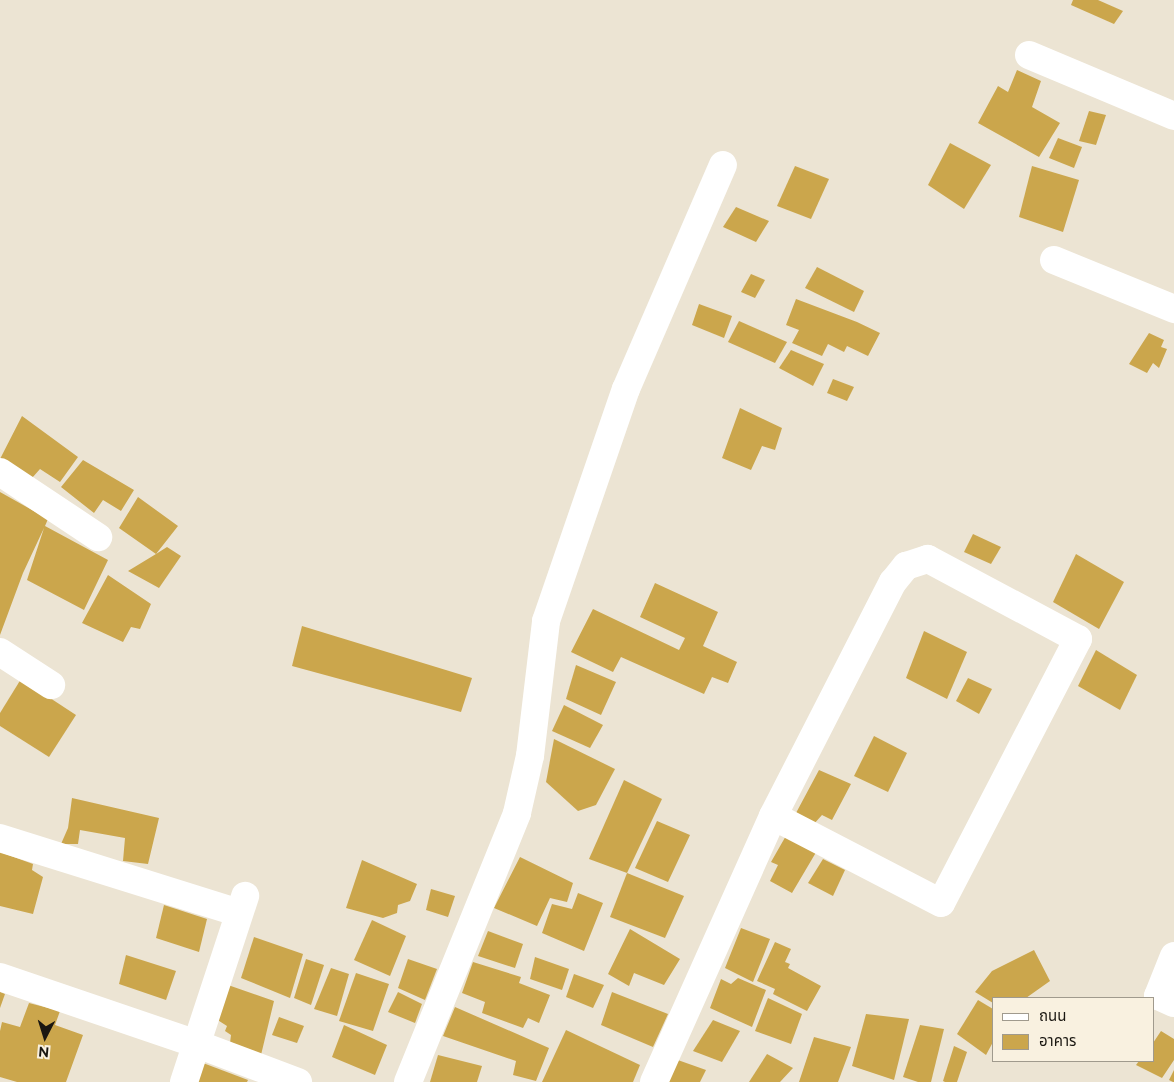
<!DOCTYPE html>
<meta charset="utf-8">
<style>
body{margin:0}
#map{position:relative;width:1174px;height:1082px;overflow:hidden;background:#ece4d3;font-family:Raleway,"Noto Sans Thai",sans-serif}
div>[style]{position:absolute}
.building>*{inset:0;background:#cba64c}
.minor>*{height:28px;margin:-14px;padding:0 14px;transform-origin:14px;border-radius:14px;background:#fff}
span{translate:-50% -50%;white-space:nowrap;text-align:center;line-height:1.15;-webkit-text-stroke:4.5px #f9f1e0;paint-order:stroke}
.legend{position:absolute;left:992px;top:997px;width:162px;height:65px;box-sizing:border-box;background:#f9f1e0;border:1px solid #a09a8d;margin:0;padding:6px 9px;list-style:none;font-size:15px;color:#1a1711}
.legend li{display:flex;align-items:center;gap:10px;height:25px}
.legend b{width:25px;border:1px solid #a09a8d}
.north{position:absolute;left:20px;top:1012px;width:50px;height:50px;-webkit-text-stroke:4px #f9f1e0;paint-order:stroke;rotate:185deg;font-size:14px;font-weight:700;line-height:20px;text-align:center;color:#1a1711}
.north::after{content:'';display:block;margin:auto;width:18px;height:22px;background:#1a1711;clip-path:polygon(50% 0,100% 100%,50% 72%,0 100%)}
</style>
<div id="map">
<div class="building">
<div style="clip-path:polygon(1073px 0,1098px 0,1123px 11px,1114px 24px,1071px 5px)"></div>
<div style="clip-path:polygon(1017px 70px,1041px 81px,1032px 107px,1060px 123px,1039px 157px,978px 123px,998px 86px,1008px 92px)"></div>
<div style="clip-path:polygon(1089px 111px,1106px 115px,1096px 145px,1079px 141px)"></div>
<div style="clip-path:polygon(1058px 138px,1082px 147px,1074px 168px,1049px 158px)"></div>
<div style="clip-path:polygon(950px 143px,991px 165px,964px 209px,928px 185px)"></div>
<div style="clip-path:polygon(795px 166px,829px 179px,811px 219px,777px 206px)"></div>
<div style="clip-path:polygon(1032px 166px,1079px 180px,1063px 232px,1019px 217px)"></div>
<div style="clip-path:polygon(736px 207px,769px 221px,756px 242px,723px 227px)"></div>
<div style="clip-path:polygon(817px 267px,864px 291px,854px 312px,805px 288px)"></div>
<div style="clip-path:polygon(751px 274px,765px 280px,755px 298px,741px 292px)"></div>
<div style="clip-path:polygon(796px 299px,857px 322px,880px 333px,868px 356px,847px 346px,844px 352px,828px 344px,822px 356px,792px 343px,799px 330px,786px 325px)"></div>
<div style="clip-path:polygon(699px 304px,732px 316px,724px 338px,692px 325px)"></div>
<div style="clip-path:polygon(739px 321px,787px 342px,775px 363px,728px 342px)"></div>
<div style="clip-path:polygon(1149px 333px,1164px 340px,1161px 347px,1167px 349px,1159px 368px,1153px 363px,1147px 373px,1129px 364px)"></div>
<div style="clip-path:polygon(791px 350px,824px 364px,813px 386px,779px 368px)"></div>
<div style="clip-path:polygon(833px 379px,854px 387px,847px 401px,827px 393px)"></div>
<div style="clip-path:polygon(740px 408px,782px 428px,775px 450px,762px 446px,751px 470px,722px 458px)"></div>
<div style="clip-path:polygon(22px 416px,78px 457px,60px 482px,40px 469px,32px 478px,0 459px)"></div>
<div style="clip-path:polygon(83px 460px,134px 490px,121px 511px,103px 500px,94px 513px,61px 487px)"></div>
<div style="clip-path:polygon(0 492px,48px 519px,45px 526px,108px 560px,84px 610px,27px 580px,44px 528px,23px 573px,0 635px)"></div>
<div style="clip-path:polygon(138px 497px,178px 526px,156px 554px,167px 547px,181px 556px,159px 588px,128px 571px,156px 554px,119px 528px)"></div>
<div style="clip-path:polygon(973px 534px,1001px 547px,991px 564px,964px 552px)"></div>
<div style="clip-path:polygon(1076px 554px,1124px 582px,1099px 629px,1053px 602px)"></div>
<div style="clip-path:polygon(108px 575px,151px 604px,140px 629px,131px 627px,123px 642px,82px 623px)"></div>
<div style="clip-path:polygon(655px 583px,718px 612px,703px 646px,737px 662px,728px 683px,712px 677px,704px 694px,621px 657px,613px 672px,571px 652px,593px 609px,679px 650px,685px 638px,640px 617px)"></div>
<div style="clip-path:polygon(302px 626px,472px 678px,461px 712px,292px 666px)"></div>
<div style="clip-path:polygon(924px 631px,967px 652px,947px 699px,906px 678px)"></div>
<div style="clip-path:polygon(1096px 650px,1137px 675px,1120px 710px,1078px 686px)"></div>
<div style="clip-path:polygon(576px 665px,616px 682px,601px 715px,566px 699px)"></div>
<div style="clip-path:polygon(968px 678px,992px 689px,979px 714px,956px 701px)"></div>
<div style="clip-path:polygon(21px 679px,76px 715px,49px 757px,0 726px,0 713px)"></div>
<div style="clip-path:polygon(564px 705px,603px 725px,590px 748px,552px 731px)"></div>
<div style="clip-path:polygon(874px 736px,907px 753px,888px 792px,854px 776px)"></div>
<div style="clip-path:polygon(554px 739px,615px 769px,596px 805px,578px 811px,546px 782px)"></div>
<div style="clip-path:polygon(819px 770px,851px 784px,832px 820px,822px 815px,813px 825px,796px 813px)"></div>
<div style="clip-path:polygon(624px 780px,662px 799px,627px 873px,589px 859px)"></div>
<div style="clip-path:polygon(72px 798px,159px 818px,148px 864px,123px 861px,125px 838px,80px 830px,78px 844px,61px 844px,68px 828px)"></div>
<div style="clip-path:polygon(657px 821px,690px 835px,668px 882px,635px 868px)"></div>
<div style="clip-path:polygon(787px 834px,818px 849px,792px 893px,770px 881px,778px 865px,771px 862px)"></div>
<div style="clip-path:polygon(0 852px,33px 864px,32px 870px,43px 877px,33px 914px,0 906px)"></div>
<div style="clip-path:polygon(520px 857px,573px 883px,567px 902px,550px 898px,537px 926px,494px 908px)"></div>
<div style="clip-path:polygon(823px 859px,845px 870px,833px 896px,808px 883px)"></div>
<div style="clip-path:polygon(362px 860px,417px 884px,410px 901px,398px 905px,397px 913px,383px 918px,346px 908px)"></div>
<div style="clip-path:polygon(627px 873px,684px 896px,665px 938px,610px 917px)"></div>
<div style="clip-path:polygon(431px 889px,455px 896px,448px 917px,426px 910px)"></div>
<div style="clip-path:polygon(578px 893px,603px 903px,584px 951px,542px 933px,552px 904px,572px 909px)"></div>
<div style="clip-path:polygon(164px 905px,207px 919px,199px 952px,156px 938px)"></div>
<div style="clip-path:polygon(372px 920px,406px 936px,390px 976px,354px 960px)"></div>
<div style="clip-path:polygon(741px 928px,770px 939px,753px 982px,725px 968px)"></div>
<div style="clip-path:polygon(630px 929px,680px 959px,664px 985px,634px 973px,629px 986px,608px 974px)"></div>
<div style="clip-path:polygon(488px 931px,523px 944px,515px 968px,478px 956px)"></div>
<div style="clip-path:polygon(254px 937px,303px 954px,290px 998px,241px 978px)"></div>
<div style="clip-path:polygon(775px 942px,791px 949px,785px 962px,790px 964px,788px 968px,821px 986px,807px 1011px,773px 994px,775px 989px,757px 981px)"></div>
<div style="clip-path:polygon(1034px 950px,1050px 981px,1026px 998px,993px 998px,993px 1003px,975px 992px,992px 971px)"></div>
<div style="clip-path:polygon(126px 955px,176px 971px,166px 1000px,119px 984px)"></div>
<div style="clip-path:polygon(535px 957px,569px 969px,562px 990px,530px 979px)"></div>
<div style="clip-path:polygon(306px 959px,324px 965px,311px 1005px,294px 998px)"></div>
<div style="clip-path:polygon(408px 959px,437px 969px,425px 1000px,398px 988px)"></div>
<div style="clip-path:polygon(473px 962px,521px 977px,519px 983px,550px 995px,539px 1023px,528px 1018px,523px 1028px,482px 1013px,485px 1002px,462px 993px)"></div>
<div style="clip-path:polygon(331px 968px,349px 974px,337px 1016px,314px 1009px)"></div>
<div style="clip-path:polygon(356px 973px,389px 984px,373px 1031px,339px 1021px)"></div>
<div style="clip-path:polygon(574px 974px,604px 985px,593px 1008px,566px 997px)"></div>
<div style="clip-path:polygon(738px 978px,766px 990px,752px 1027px,710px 1008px,721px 979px,731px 984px)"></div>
<div style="clip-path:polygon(228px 985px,274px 1001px,261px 1055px,230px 1043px,231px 1035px,225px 1031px,227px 1026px,216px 1019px)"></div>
<div style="clip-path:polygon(0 992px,5px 994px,0 1008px)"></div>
<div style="clip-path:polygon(398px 992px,422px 1004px,415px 1023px,388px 1012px)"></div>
<div style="clip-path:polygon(612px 992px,668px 1014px,653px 1047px,601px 1025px)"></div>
<div style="clip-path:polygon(768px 998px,802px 1014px,791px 1044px,755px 1031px)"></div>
<div style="clip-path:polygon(978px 1000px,993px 1009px,993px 1042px,986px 1055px,957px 1034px)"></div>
<div style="clip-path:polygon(29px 1003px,60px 1011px,55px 1025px,83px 1035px,66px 1082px,17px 1082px,0 1077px,0 1031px,2px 1022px,20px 1027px)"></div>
<div style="clip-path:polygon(455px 1007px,549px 1048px,536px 1081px,513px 1075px,516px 1061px,443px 1036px)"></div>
<div style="clip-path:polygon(866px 1014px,909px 1019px,894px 1080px,852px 1066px)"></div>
<div style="clip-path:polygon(279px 1017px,304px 1026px,297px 1043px,272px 1035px)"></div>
<div style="clip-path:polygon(713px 1020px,740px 1031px,722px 1062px,693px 1051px)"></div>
<div style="clip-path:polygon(344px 1025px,387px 1045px,375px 1075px,332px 1057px)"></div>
<div style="clip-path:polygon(920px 1025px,944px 1029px,931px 1082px,918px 1082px,903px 1077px)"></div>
<div style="clip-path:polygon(566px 1030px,640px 1065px,633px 1082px,542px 1082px)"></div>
<div style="clip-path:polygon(1161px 1031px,1174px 1039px,1174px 1060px,1162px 1078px,1136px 1065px,1139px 1061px,1153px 1061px,1153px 1043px)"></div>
<div style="clip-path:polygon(814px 1037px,851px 1047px,838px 1082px,799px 1082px)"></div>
<div style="clip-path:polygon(954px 1046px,967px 1052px,957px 1082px,945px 1082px,943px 1081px)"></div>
<div style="clip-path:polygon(767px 1054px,793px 1068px,780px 1082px,749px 1082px)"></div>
<div style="clip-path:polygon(438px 1055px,482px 1066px,477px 1082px,430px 1082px)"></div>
<div style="clip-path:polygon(675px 1059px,706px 1070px,700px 1082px,665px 1082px)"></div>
<div style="clip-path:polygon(203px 1063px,248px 1080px,247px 1082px,197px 1082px)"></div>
<div style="clip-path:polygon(1174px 1070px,1174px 1082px,1173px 1082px,1169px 1080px)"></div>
</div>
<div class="minor">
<div style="left:1029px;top:55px;width:157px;rotate:22.8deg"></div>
<div style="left:1054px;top:260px;width:130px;rotate:22.2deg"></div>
<div style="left:0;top:472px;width:118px;rotate:33.6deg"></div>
<div style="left:0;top:652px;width:61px;rotate:32.9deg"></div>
<div style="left:0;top:838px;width:250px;rotate:17.4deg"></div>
<div style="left:1174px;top:956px;width:43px;rotate:111.8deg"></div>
<div style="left:1158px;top:996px;width:17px;rotate:24deg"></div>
<div style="left:0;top:977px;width:208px;rotate:18.8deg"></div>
<div style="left:197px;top:1044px;width:108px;rotate:20.6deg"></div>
<div style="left:184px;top:1082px;width:196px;rotate:-71.8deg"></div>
<div style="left:408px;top:1082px;width:290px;rotate:-67.9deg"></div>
<div style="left:517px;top:813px;width:58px;rotate:-77.2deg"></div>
<div style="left:530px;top:756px;width:136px;rotate:-83.2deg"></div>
<div style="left:546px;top:621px;width:245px;rotate:-71deg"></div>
<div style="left:626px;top:389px;width:244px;rotate:-66.6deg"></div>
<div style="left:654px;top:1082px;width:291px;rotate:-65.9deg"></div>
<div style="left:773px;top:816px;width:263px;rotate:-62.9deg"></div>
<div style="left:893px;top:582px;width:21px;rotate:-51deg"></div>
<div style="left:906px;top:566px;width:23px;rotate:-18deg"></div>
<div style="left:928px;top:559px;width:170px;rotate:28.1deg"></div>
<div style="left:1078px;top:639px;width:297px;rotate:117.4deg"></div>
<div style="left:941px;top:903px;width:189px;rotate:-152.6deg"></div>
</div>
<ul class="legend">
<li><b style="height:6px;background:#fff"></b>ถนน</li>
<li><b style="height:14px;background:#cba64c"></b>อาคาร</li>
</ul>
<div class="north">N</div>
</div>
